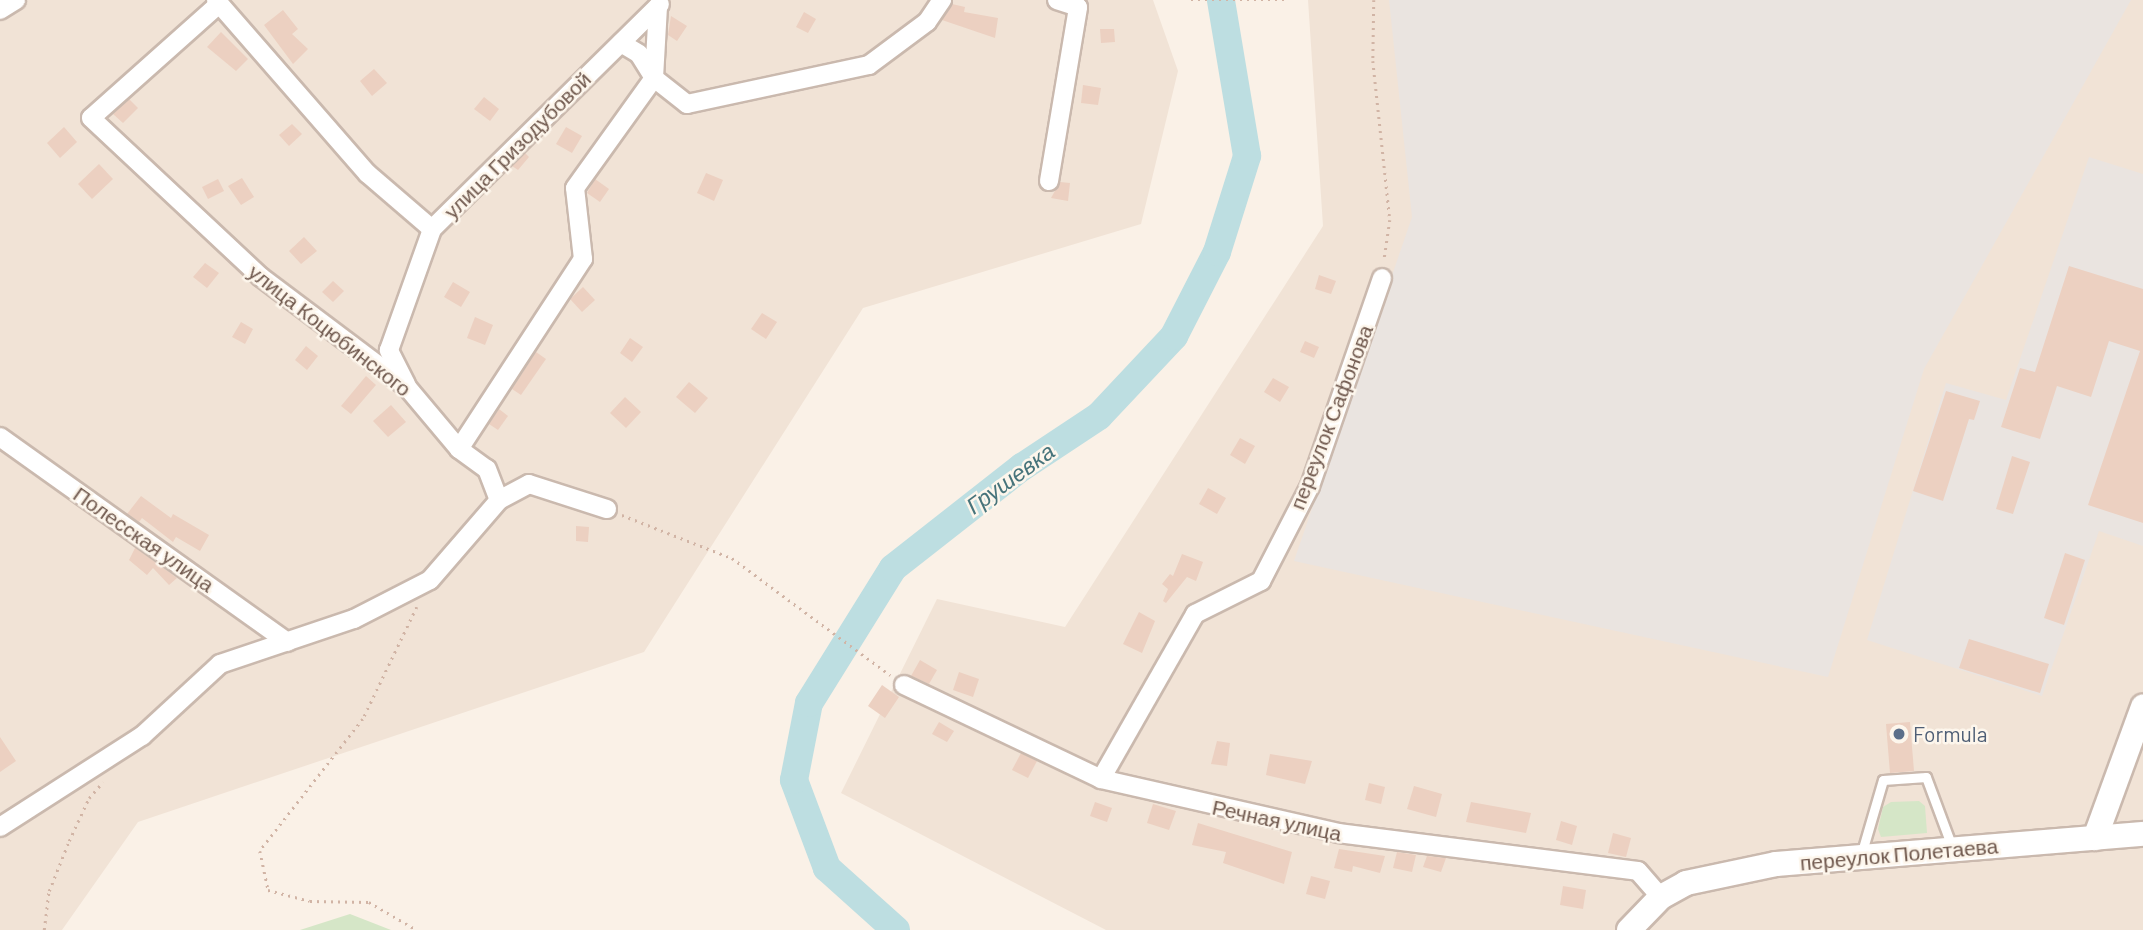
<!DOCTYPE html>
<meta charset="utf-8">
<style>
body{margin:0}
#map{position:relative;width:2143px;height:930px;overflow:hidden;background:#faf1e7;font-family:Barlow,sans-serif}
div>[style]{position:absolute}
.residential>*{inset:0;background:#f1e3d6}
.industrial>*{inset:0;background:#eae4e0}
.green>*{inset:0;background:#d5e6c7}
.river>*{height:28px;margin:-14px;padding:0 14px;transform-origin:14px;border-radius:14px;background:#bddee1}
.building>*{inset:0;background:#ecd0c1}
.path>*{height:2.5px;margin-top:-1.25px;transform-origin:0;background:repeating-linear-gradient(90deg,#d1b4a5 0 2px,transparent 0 7px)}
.roads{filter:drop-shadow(2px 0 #cab9ae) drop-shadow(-2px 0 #cab9ae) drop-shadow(0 2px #cab9ae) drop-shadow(0 -2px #cab9ae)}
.lane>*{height:9px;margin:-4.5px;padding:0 4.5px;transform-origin:4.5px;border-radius:4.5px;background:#fff}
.street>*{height:18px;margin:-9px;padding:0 9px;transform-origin:9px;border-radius:9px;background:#fff}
.secondary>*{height:24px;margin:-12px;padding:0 12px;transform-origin:12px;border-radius:12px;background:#fff}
.dots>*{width:19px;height:19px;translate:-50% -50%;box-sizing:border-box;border:4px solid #fdf6ec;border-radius:50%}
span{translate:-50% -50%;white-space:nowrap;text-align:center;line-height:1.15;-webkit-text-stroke:5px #fdf6ec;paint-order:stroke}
.street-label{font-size:21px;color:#70594e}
.service-label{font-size:21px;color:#4e5e75}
.left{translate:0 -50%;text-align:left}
.water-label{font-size:23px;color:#47747b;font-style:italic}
</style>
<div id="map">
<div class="residential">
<div style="clip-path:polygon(0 0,1153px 0,1178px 71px,1141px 224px,863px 308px,644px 652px,138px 822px,62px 930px,0 930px)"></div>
<div style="clip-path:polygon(1308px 0,2143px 0,2143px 930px,1106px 930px,841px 793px,937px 599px,1065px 627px,1323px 226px)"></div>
</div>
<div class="industrial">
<div style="clip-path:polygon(1389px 0,2131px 0,1924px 369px,1828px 677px,1294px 561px,1412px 217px)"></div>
<div style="clip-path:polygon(2089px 157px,2143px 174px,2143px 546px,2099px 531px,2042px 696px,1867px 640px,1946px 383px,2006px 400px)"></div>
</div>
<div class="green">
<div style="clip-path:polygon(1919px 801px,1925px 806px,1927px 833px,1881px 837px,1878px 829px,1883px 807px,1891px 802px)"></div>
<div style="clip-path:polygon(350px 914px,391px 930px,300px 930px)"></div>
</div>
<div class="river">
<div style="left:896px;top:930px;width:93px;rotate:-138.1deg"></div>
<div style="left:827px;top:868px;width:94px;rotate:-110.6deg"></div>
<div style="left:794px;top:780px;width:78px;rotate:-79deg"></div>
<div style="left:809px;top:703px;width:159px;rotate:-58.1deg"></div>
<div style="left:893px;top:568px;width:164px;rotate:-38.1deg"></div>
<div style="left:1022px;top:467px;width:92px;rotate:-33.5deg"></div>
<div style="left:1099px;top:416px;width:110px;rotate:-46.8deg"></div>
<div style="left:1174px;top:336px;width:94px;rotate:-62.9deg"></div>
<div style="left:1217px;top:252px;width:101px;rotate:-72.6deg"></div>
<div style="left:1247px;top:156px;width:158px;rotate:-99.5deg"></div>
</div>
<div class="building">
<div style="clip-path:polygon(952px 4px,965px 7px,964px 12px,998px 18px,995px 38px,942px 20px)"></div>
<div style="clip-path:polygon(283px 10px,298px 29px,292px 34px,308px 49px,293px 64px,264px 25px)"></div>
<div style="clip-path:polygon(804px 12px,816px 19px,808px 33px,796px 27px)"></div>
<div style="clip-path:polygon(671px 16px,687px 26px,677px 41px,668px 35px)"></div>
<div style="clip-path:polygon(1100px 29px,1114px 29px,1115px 42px,1101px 43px)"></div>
<div style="clip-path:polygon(221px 32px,248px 59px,236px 71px,207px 47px)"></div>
<div style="clip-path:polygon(374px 69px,387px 83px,372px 96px,360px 81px)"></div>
<div style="clip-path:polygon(1083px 85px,1101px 88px,1098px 105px,1081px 103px)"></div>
<div style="clip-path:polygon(484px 97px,499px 109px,490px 121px,474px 109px)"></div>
<div style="clip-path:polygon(129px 99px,138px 108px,123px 123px,113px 114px)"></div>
<div style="clip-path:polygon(292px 124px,302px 134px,289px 146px,279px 135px)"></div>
<div style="clip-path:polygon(64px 127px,77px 142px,60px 158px,47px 143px)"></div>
<div style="clip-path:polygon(566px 127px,582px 136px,572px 153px,556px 144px)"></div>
<div style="clip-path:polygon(525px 153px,529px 157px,518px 170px,512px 166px)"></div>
<div style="clip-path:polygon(99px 164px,113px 179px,92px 199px,78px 184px)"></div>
<div style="clip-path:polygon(706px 173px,723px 180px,714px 201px,697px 193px)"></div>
<div style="clip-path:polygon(242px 178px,254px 197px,241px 205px,228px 186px)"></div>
<div style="clip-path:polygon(218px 179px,224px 191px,208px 199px,202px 187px)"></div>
<div style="clip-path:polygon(595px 179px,609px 189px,600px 202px,587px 193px)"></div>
<div style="clip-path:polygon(1060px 182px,1070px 183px,1068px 201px,1051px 198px)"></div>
<div style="clip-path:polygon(304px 237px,317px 251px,301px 264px,289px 251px)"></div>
<div style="clip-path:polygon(205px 263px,219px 273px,207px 288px,193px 277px)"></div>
<div style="clip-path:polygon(2069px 266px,2143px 289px,2143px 523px,2088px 505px,2140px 351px,2109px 341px,2091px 397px,2057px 386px,2040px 439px,2001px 427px,2020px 368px,2035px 372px)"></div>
<div style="clip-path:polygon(1319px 275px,1336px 281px,1331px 294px,1315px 289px)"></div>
<div style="clip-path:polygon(333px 281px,344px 291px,333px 302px,322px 292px)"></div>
<div style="clip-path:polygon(453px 282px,470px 292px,461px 307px,444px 297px)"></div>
<div style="clip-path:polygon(583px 287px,595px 300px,582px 312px,570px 299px)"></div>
<div style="clip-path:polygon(762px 313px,777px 322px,766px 339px,751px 329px)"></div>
<div style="clip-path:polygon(475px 317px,493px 325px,485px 345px,467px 338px)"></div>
<div style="clip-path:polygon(241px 322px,253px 329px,245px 344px,232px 337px)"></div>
<div style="clip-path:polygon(630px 338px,643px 347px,632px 362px,620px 353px)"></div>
<div style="clip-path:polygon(1305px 341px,1319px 347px,1314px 358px,1300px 352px)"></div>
<div style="clip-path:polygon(306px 346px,318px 356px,307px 370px,295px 360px)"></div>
<div style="clip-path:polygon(536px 352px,546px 359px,521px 395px,512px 389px)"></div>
<div style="clip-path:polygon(366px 376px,376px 385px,351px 414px,341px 406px)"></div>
<div style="clip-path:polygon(1273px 378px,1289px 387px,1280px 402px,1264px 392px)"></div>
<div style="clip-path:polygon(689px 382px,708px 398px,695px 413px,676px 397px)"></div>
<div style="clip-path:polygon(1946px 391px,1980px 401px,1974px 420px,1969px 419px,1943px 501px,1913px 491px)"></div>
<div style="clip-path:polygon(625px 397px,641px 412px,626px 428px,610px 413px)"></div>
<div style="clip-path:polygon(391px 405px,406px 422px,388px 437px,373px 421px)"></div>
<div style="clip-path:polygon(499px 409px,508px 416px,498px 430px,489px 424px)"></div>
<div style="clip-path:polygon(1240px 438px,1255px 446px,1245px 464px,1230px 455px)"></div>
<div style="clip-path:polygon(2012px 456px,2030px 462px,2013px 514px,1996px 509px)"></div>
<div style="clip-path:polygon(1208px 488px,1226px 498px,1217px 514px,1199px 504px)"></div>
<div style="clip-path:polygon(141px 496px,171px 518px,173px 514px,209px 535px,200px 551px,176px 537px,173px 542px,142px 518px,139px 522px,127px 514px)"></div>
<div style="clip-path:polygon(576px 526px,589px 527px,588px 542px,576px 541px)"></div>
<div style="clip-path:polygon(135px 548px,136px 548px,177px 578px,169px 585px,153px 568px,147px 575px,129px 560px)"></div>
<div style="clip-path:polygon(2065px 553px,2085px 560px,2064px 625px,2044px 618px)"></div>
<div style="clip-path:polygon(1182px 554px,1203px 562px,1196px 581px,1187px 577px,1166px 603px,1163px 601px,1168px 589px,1162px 584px,1170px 574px,1173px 576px)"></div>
<div style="clip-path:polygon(1139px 612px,1155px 621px,1142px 653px,1123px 644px)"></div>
<div style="clip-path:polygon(1969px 639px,2049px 664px,2040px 693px,1959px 668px)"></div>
<div style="clip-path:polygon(920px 660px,937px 670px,929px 684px,911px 676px)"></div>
<div style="clip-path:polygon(959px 672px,979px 679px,973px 697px,953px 690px)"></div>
<div style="clip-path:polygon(882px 685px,899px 697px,885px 718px,868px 706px)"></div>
<div style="clip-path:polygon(939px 722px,954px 731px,947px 742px,932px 734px)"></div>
<div style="clip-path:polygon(1910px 722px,1914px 771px,1890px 773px,1886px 724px)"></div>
<div style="clip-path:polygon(0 737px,16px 761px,0 772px)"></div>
<div style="clip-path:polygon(1217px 741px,1230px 743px,1227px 766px,1211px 764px)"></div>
<div style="clip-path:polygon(1021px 753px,1037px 761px,1028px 778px,1012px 770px)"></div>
<div style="clip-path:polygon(1270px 754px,1312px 761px,1305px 784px,1266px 775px)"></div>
<div style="clip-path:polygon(1369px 783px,1385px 787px,1381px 804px,1365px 800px)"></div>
<div style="clip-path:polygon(1414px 786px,1442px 794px,1436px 817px,1407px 809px)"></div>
<div style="clip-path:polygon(1095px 802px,1112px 808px,1107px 822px,1090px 816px)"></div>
<div style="clip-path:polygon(1471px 802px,1531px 813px,1526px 833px,1466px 822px)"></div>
<div style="clip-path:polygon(1153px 804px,1176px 811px,1169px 830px,1147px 823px)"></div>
<div style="clip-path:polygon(1561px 821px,1577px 826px,1572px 845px,1556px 840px)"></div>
<div style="clip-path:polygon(1198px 823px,1292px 852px,1284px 884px,1223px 863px,1226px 852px,1192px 845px)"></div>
<div style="clip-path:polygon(1613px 833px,1631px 838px,1626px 857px,1608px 853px)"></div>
<div style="clip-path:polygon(1339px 849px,1385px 856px,1380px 873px,1353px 866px,1352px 872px,1334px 868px)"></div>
<div style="clip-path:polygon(1397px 852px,1416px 855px,1412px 872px,1393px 868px)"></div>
<div style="clip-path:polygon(1427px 856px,1446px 858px,1441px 872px,1423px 867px)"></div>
<div style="clip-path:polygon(1311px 876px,1330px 881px,1325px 899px,1306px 894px)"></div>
<div style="clip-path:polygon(1563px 886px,1586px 890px,1583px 909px,1560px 905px)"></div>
</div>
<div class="path">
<div style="left:1191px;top:0;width:94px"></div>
<div style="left:1374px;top:0;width:61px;rotate:90.9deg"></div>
<div style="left:1373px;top:61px;width:160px;rotate:83.9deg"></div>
<div style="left:1390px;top:220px;width:41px;rotate:98.3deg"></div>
<div style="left:622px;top:515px;width:118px;rotate:21.4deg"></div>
<div style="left:732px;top:558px;width:197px;rotate:36.5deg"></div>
<div style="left:417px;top:607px;width:124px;rotate:115.7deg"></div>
<div style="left:363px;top:719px;width:167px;rotate:128deg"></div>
<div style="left:260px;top:851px;width:40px;rotate:78deg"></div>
<div style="left:268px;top:890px;width:43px;rotate:14.7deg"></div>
<div style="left:310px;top:901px;width:59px;rotate:1deg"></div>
<div style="left:369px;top:902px;width:56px;rotate:30.3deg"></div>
<div style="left:44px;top:930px;width:39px;rotate:-83deg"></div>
<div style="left:49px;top:891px;width:54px;rotate:-68.2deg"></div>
<div style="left:69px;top:841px;width:47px;rotate:-65.1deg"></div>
<div style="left:89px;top:798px;width:21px;rotate:-49deg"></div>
</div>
<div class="roads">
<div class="lane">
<div style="left:1861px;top:855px;width:78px;rotate:-73.7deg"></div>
<div style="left:1883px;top:780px;width:43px;rotate:-4deg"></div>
<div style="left:1926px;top:777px;width:75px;rotate:69.6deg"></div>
</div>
<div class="street">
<div style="left:216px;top:0;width:231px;rotate:48.9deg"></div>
<div style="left:368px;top:174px;width:84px;rotate:40.7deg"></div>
<div style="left:219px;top:4px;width:171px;rotate:138.3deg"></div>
<div style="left:91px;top:118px;width:233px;rotate:43.1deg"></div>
<div style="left:261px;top:277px;width:183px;rotate:37deg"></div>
<div style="left:407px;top:387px;width:81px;rotate:50deg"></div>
<div style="left:459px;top:449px;width:34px;rotate:36deg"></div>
<div style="left:487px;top:469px;width:33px;rotate:69deg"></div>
<div style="left:0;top:10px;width:19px;rotate:-32deg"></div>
<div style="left:621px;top:43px;width:21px;rotate:31deg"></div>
<div style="left:639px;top:54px;width:28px;rotate:58deg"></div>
<div style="left:654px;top:78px;width:42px;rotate:38.2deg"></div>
<div style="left:687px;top:104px;width:186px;rotate:-12.1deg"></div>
<div style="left:869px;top:65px;width:72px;rotate:-36.6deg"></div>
<div style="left:927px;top:22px;width:27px;rotate:-56deg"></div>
<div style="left:1049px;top:181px;width:176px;rotate:-80.5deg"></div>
<div style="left:1078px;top:7px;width:22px;rotate:-162deg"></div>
<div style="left:406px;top:384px;width:38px;rotate:-117deg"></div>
<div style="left:389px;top:350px;width:128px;rotate:-70.4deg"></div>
<div style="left:432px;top:229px;width:320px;rotate:-44.6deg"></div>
<div style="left:0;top:437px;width:353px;rotate:35.5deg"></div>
<div style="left:459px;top:449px;width:227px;rotate:-56.9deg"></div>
<div style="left:583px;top:259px;width:71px;rotate:-96.4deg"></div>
<div style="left:575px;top:188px;width:135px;rotate:-54.3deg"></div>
<div style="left:654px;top:78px;width:72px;rotate:-86.8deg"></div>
<div style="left:904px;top:685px;width:218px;rotate:25.5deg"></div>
<div style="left:1101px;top:779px;width:243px;rotate:12.8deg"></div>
<div style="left:1338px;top:833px;width:302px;rotate:7.2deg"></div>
<div style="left:1638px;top:871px;width:35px;rotate:49deg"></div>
<div style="left:1101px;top:779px;width:190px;rotate:-60.3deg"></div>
<div style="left:1195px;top:614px;width:74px;rotate:-26.6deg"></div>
<div style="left:1261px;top:581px;width:107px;rotate:-62.7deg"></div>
<div style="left:1310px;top:486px;width:220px;rotate:-70.9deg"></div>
<div style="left:0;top:827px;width:169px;rotate:-32.7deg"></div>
<div style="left:142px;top:736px;width:106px;rotate:-42.7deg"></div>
<div style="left:220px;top:664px;width:141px;rotate:-18.6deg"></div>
<div style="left:354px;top:619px;width:85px;rotate:-27.2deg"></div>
<div style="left:430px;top:580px;width:106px;rotate:-49.2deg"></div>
<div style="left:499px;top:500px;width:34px;rotate:-28deg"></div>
<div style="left:529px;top:484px;width:82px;rotate:17.8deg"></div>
</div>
<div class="secondary">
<div style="left:2095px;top:838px;width:140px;rotate:-69.9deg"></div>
<div style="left:1629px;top:930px;width:46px;rotate:-45.9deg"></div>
<div style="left:1661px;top:897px;width:29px;rotate:-29deg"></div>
<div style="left:1686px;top:883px;width:92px;rotate:-11.9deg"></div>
<div style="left:1776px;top:864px;width:368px;rotate:-4.7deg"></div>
</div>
</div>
<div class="dots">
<div style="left:1899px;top:734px;background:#5c6f8a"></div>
</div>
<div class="street-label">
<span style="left:517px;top:145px;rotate:-45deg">улица Гризодубовой</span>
<span style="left:330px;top:330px;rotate:38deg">улица Коцюбинского</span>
<span style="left:1331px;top:417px;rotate:-69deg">переулок Сафонова</span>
<span style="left:144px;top:539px;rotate:35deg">Полесская улица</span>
<span style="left:1277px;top:820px;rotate:12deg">Речная улица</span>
<span style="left:1899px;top:854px;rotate:-5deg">переулок Полетаева</span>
</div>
<div class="service-label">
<span class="left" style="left:1913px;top:734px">Formula</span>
</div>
<div class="water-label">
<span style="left:1010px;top:478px;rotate:-36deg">Грушевка</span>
</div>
</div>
